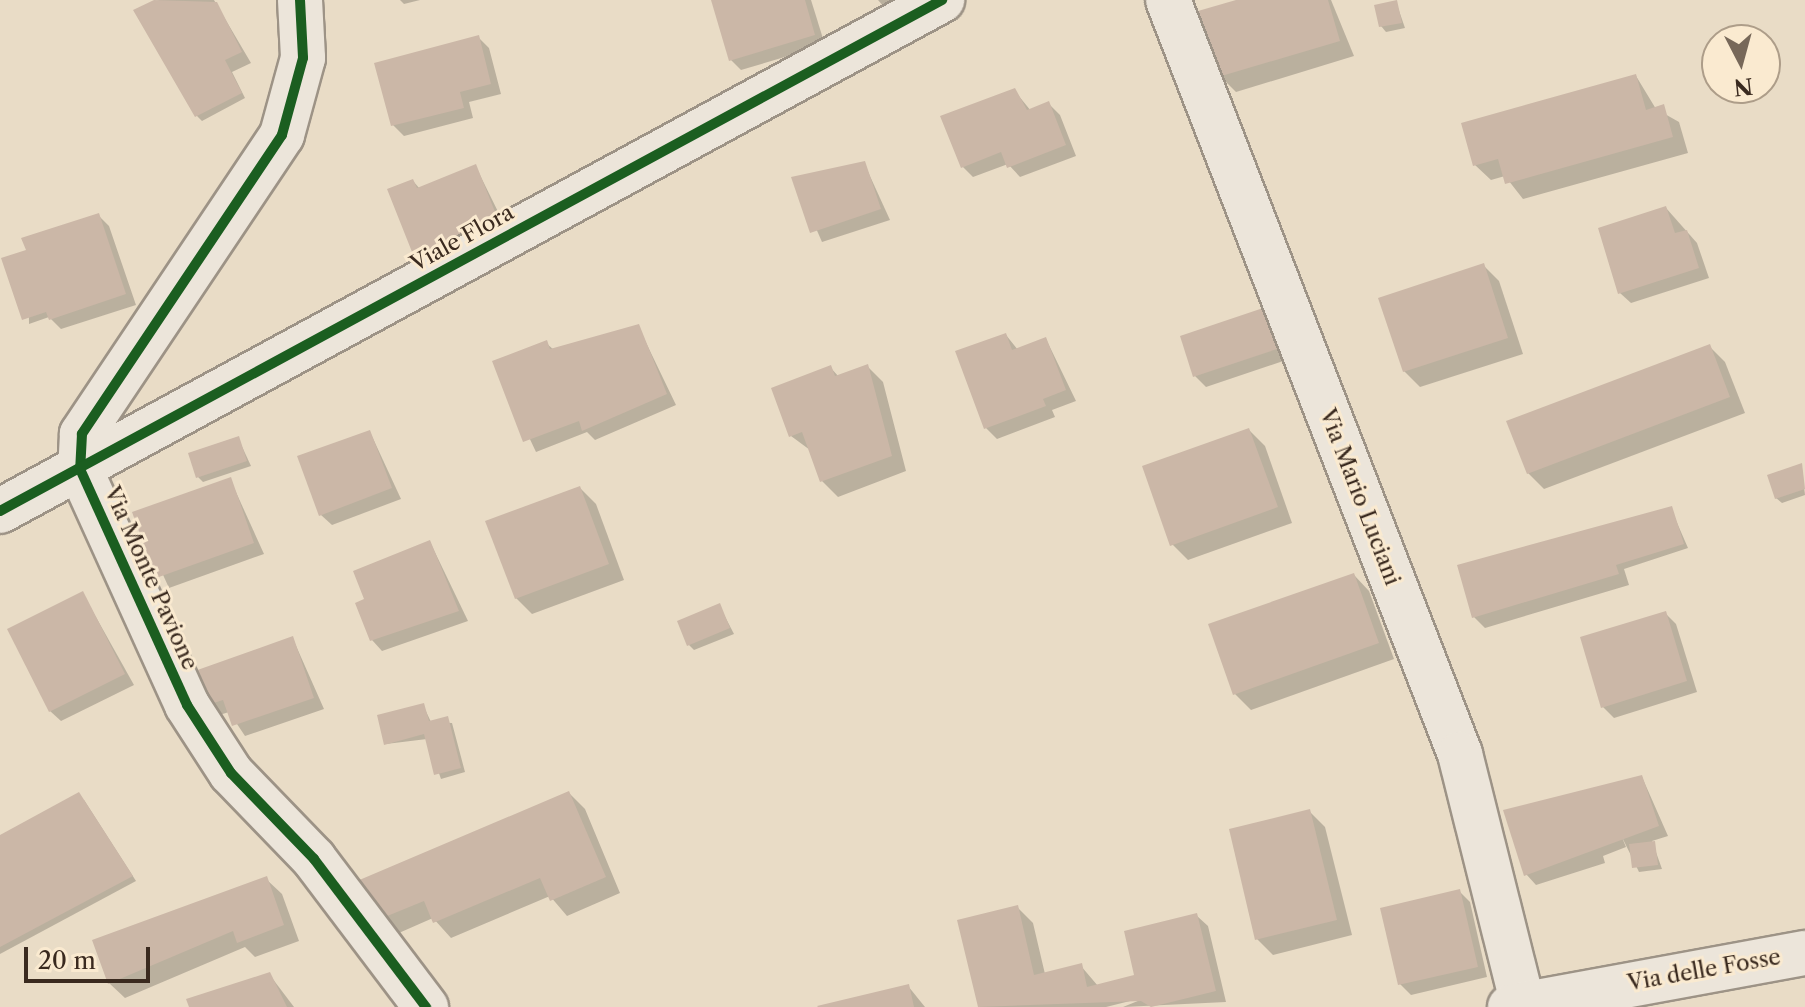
<!DOCTYPE html>
<style>
body{margin:0}
#map{position:relative;width:1805px;height:1007px;overflow:hidden;background:#e9dcc6;font-family:"Libre Caslon Text",serif}
div>[style]{position:absolute}
.shadow>*{inset:0;background:#0003}
.building>*{inset:0;background:#cbb7a7}
.roads{filter:drop-shadow(2px 0 #9d9386) drop-shadow(-2px 0 #9d9386) drop-shadow(0 2px #9d9386) drop-shadow(0 -2px #9d9386)}
.street>*{height:44px;margin:-22px;padding:0 22px;transform-origin:22px;border-radius:22px;background:#ece5da}
.cycleway>*{height:10px;margin:-5px;padding:0 5px;transform-origin:5px;border-radius:5px;background:#1b5e20}
span{translate:-50% -50%;white-space:nowrap;text-align:center;line-height:1.15;-webkit-text-stroke:6px #faead0;paint-order:stroke}
.street-label{font-size:22px;color:#3a2a1f}
.north{position:absolute;left:1701px;top:24px;width:80px;height:80px;box-sizing:border-box;background:#faead0;border:2px solid #ad9d89;border-radius:50%;rotate:174deg;font-size:22px;font-weight:700;line-height:32px;text-align:center;color:#3a2a1f}
.north::after{content:'';display:block;margin:auto;width:28px;height:36px;background:#776859;clip-path:polygon(50% 0,100% 100%,50% 72%,0 100%)}
.scale{position:absolute;left:24px;top:947px;width:126px;height:36px;box-sizing:border-box;border:4px solid #3a2a1f;border-top:0;padding-left:10px;font-size:24px;line-height:28px;white-space:nowrap;color:#3a2a1f;-webkit-text-stroke:6px #faead0;paint-order:stroke}
</style>
<div id="map">
<div class="shadow">
<div style="clip-path:polygon(159px 0,214px 0,251px 63px,232px 72px,245px 98px,202px 121px,197px 116px,136px 11px)"></div>
<div style="clip-path:polygon(400px 0,420px 0,404px 4px)"></div>
<div style="clip-path:polygon(713px 0,811px 0,825px 45px,741px 70px,731px 60px)"></div>
<div style="clip-path:polygon(878px 0,929px 0,889px 13px)"></div>
<div style="clip-path:polygon(1243px 0,1331px 0,1354px 56px,1236px 92px,1220px 76px)"></div>
<div style="clip-path:polygon(1396px 2px,1405px 28px,1386px 32px,1381px 26px)"></div>
<div style="clip-path:polygon(478px 37px,489px 48px,501px 94px,469px 102px,473px 118px,404px 136px,393px 125px)"></div>
<div style="clip-path:polygon(1636px 76px,1656px 109px,1679px 122px,1688px 153px,1523px 199px,1505px 176px,1491px 180px,1475px 165px)"></div>
<div style="clip-path:polygon(1014px 90px,1031px 111px,1049px 104px,1060px 115px,1076px 156px,1020px 177px,1008px 164px,973px 177px,962px 166px)"></div>
<div style="clip-path:polygon(864px 163px,890px 220px,822px 242px,794px 178px)"></div>
<div style="clip-path:polygon(476px 167px,511px 238px,429px 272px,413px 181px,420px 189px)"></div>
<div style="clip-path:polygon(1666px 208px,1697px 243px,1709px 278px,1631px 303px,1620px 293px)"></div>
<div style="clip-path:polygon(98px 215px,109px 226px,136px 305px,61px 329px,49px 317px,29px 324px,28px 252px)"></div>
<div style="clip-path:polygon(1483px 265px,1499px 281px,1523px 354px,1420px 387px,1404px 371px)"></div>
<div style="clip-path:polygon(1280px 304px,1304px 354px,1206px 387px,1195px 376px)"></div>
<div style="clip-path:polygon(638px 326px,676px 405px,595px 440px,587px 432px,536px 452px,494px 363px,546px 343px,554px 350px)"></div>
<div style="clip-path:polygon(1006px 335px,1018px 350px,1046px 339px,1076px 401px,1052px 410px,1055px 417px,997px 439px,986px 428px)"></div>
<div style="clip-path:polygon(1709px 346px,1725px 362px,1745px 413px,1544px 489px,1528px 473px)"></div>
<div style="clip-path:polygon(867px 366px,883px 382px,906px 471px,838px 497px,822px 481px,810px 450px,791px 436px,830px 367px,839px 377px)"></div>
<div style="clip-path:polygon(1249px 430px,1265px 446px,1292px 523px,1188px 560px,1172px 544px)"></div>
<div style="clip-path:polygon(370px 432px,401px 499px,332px 525px,321px 515px)"></div>
<div style="clip-path:polygon(238px 438px,251px 466px,203px 482px,198px 477px)"></div>
<div style="clip-path:polygon(1801px 465px,1805px 495px,1782px 503px,1776px 498px)"></div>
<div style="clip-path:polygon(230px 479px,264px 554px,169px 588px,135px 513px)"></div>
<div style="clip-path:polygon(580px 488px,596px 504px,624px 580px,532px 614px,516px 598px)"></div>
<div style="clip-path:polygon(1671px 509px,1688px 548px,1624px 569px,1629px 585px,1485px 628px,1474px 617px,1460px 567px)"></div>
<div style="clip-path:polygon(430px 542px,468px 621px,382px 651px,372px 640px)"></div>
<div style="clip-path:polygon(1354px 575px,1369px 591px,1394px 659px,1251px 710px,1235px 694px)"></div>
<div style="clip-path:polygon(83px 594px,134px 685px,61px 721px,50px 711px)"></div>
<div style="clip-path:polygon(719px 605px,734px 634px,694px 650px,689px 645px)"></div>
<div style="clip-path:polygon(1665px 613px,1676px 624px,1697px 692px,1614px 718px,1603px 707px)"></div>
<div style="clip-path:polygon(293px 639px,324px 709px,245px 736px,229px 712px,213px 717px,202px 706px)"></div>
<div style="clip-path:polygon(423px 705px,431px 722px,452px 723px,465px 772px,441px 779px,427px 739px,386px 744px)"></div>
<div style="clip-path:polygon(1642px 777px,1668px 836px,1652px 841px,1662px 869px,1639px 872px,1621px 835px,1626px 847px,1603px 856px,1605px 863px,1536px 885px,1526px 874px,1505px 811px)"></div>
<div style="clip-path:polygon(569px 793px,585px 809px,620px 893px,567px 916px,550px 896px,451px 938px,433px 918px,392px 936px,376px 920px)"></div>
<div style="clip-path:polygon(84px 800px,136px 881px,0 954px,0 837px)"></div>
<div style="clip-path:polygon(1309px 811px,1325px 827px,1352px 935px,1273px 955px,1257px 939px)"></div>
<div style="clip-path:polygon(266px 879px,282px 894px,299px 941px,255px 957px,245px 947px,125px 998px,109px 983px)"></div>
<div style="clip-path:polygon(1459px 891px,1470px 902px,1487px 977px,1411px 995px,1400px 984px)"></div>
<div style="clip-path:polygon(1017px 907px,1033px 923px,1045px 974px,1081px 966px,1098px 986px,1137px 977px,1197px 916px,1208px 926px,1226px 1002px,1123px 1007px,1150px 996px,1106px 1007px,980px 1007px,959px 921px)"></div>
<div style="clip-path:polygon(269px 974px,294px 1007px,191px 1007px)"></div>
<div style="clip-path:polygon(908px 986px,925px 1007px,821px 1007px)"></div>
</div>
<div class="building">
<div style="clip-path:polygon(154px 0,217px 2px,242px 52px,225px 60px,242px 93px,195px 117px,133px 10px)"></div>
<div style="clip-path:polygon(711px 0,805px 0,815px 35px,729px 61px)"></div>
<div style="clip-path:polygon(1236px 0,1328px 0,1340px 41px,1218px 77px,1198px 11px)"></div>
<div style="clip-path:polygon(1397px 0,1402px 23px,1379px 27px,1374px 5px)"></div>
<div style="clip-path:polygon(479px 35px,491px 84px,460px 92px,464px 108px,391px 126px,374px 63px)"></div>
<div style="clip-path:polygon(1636px 74px,1646px 110px,1664px 104px,1673px 137px,1505px 184px,1498px 159px,1473px 166px,1461px 123px)"></div>
<div style="clip-path:polygon(1015px 88px,1027px 110px,1049px 101px,1066px 145px,1007px 168px,1001px 152px,961px 168px,940px 116px)"></div>
<div style="clip-path:polygon(865px 161px,881px 209px,810px 233px,791px 177px)"></div>
<div style="clip-path:polygon(476px 164px,501px 227px,416px 262px,387px 189px,413px 179px,417px 188px)"></div>
<div style="clip-path:polygon(1666px 206px,1675px 233px,1687px 230px,1699px 268px,1618px 294px,1598px 228px)"></div>
<div style="clip-path:polygon(99px 213px,126px 294px,49px 320px,46px 312px,22px 320px,1px 258px,26px 250px,21px 238px)"></div>
<div style="clip-path:polygon(1484px 263px,1508px 338px,1403px 372px,1378px 298px)"></div>
<div style="clip-path:polygon(1281px 302px,1295px 343px,1193px 377px,1180px 336px)"></div>
<div style="clip-path:polygon(639px 324px,667px 394px,582px 431px,579px 421px,523px 442px,492px 361px,547px 340px,550px 349px)"></div>
<div style="clip-path:polygon(1006px 333px,1012px 350px,1046px 337px,1066px 390px,1043px 399px,1046px 406px,984px 429px,955px 351px)"></div>
<div style="clip-path:polygon(1710px 344px,1730px 397px,1527px 474px,1506px 421px)"></div>
<div style="clip-path:polygon(868px 364px,892px 456px,820px 482px,802px 432px,789px 437px,771px 388px,831px 365px,835px 376px)"></div>
<div style="clip-path:polygon(1249px 428px,1278px 507px,1170px 546px,1142px 466px)"></div>
<div style="clip-path:polygon(370px 430px,392px 488px,319px 516px,297px 456px)"></div>
<div style="clip-path:polygon(239px 436px,247px 461px,196px 478px,188px 453px)"></div>
<div style="clip-path:polygon(1802px 463px,1805px 489px,1775px 499px,1767px 475px)"></div>
<div style="clip-path:polygon(231px 477px,254px 543px,156px 578px,132px 512px)"></div>
<div style="clip-path:polygon(580px 486px,609px 564px,515px 599px,485px 521px)"></div>
<div style="clip-path:polygon(1672px 506px,1684px 544px,1616px 565px,1619px 574px,1472px 618px,1457px 565px)"></div>
<div style="clip-path:polygon(430px 540px,459px 611px,370px 641px,355px 603px,364px 599px,353px 571px)"></div>
<div style="clip-path:polygon(1354px 573px,1379px 643px,1233px 695px,1208px 624px)"></div>
<div style="clip-path:polygon(83px 591px,125px 674px,49px 712px,7px 629px)"></div>
<div style="clip-path:polygon(720px 603px,730px 628px,687px 646px,677px 621px)"></div>
<div style="clip-path:polygon(1666px 611px,1687px 681px,1601px 708px,1580px 637px)"></div>
<div style="clip-path:polygon(293px 636px,314px 698px,232px 726px,223px 700px,201px 707px,189px 673px)"></div>
<div style="clip-path:polygon(424px 703px,429px 721px,448px 716px,461px 768px,434px 775px,424px 734px,384px 745px,377px 715px)"></div>
<div style="clip-path:polygon(1642px 775px,1659px 826px,1524px 876px,1503px 810px)"></div>
<div style="clip-path:polygon(569px 791px,606px 877px,550px 901px,540px 878px,433px 923px,424px 901px,375px 921px,357px 881px)"></div>
<div style="clip-path:polygon(79px 792px,133px 876px,0 947px,0 835px)"></div>
<div style="clip-path:polygon(1310px 809px,1337px 920px,1255px 940px,1229px 829px)"></div>
<div style="clip-path:polygon(1655px 841px,1658px 865px,1632px 868px,1629px 844px)"></div>
<div style="clip-path:polygon(267px 876px,284px 925px,237px 943px,233px 931px,108px 984px,92px 940px)"></div>
<div style="clip-path:polygon(1460px 889px,1478px 967px,1398px 985px,1380px 908px)"></div>
<div style="clip-path:polygon(1018px 905px,1034px 975px,1082px 963px,1087px 987px,1134px 975px,1124px 931px,1197px 913px,1216px 991px,1151px 1007px,1141px 1001px,978px 1007px,957px 920px)"></div>
<div style="clip-path:polygon(270px 972px,287px 1007px,189px 1007px,186px 999px)"></div>
<div style="clip-path:polygon(909px 984px,914px 1007px,818px 1007px,817px 1006px)"></div>
</div>
<div class="roads">
<div class="street">
<div style="left:300px;top:0;width:58px;rotate:87deg"></div>
<div style="left:303px;top:58px;width:80px;rotate:105.3deg"></div>
<div style="left:282px;top:135px;width:360px;rotate:123.8deg"></div>
<div style="left:82px;top:434px;width:35px;rotate:93deg"></div>
<div style="left:80px;top:469px;width:259px;rotate:65.6deg"></div>
<div style="left:187px;top:705px;width:81px;rotate:57.1deg"></div>
<div style="left:231px;top:773px;width:120px;rotate:46deg"></div>
<div style="left:314px;top:859px;width:186px;rotate:52.9deg"></div>
<div style="left:1168px;top:0;width:809px;rotate:68.83deg"></div>
<div style="left:1460px;top:754px;width:258px;rotate:75.9deg"></div>
<div style="left:0;top:511px;width:1072px;rotate:-28.48deg"></div>
<div style="left:1510px;top:1007px;width:300px;rotate:-10.4deg"></div>
</div>
</div>
<div class="cycleway">
<div style="left:300px;top:0;width:58px;rotate:87deg"></div>
<div style="left:303px;top:58px;width:80px;rotate:105.3deg"></div>
<div style="left:282px;top:135px;width:360px;rotate:123.8deg"></div>
<div style="left:82px;top:434px;width:35px;rotate:93deg"></div>
<div style="left:80px;top:469px;width:259px;rotate:65.6deg"></div>
<div style="left:187px;top:705px;width:81px;rotate:57.1deg"></div>
<div style="left:231px;top:773px;width:120px;rotate:46deg"></div>
<div style="left:314px;top:859px;width:186px;rotate:52.9deg"></div>
<div style="left:0;top:511px;width:1072px;rotate:-28.48deg"></div>
</div>
<div class="street-label">
<span style="left:462px;top:238px;rotate:-29deg">Viale Flora</span>
<span style="left:1360px;top:497px;rotate:69deg">Via Mario Luciani</span>
<span style="left:151px;top:578px;rotate:66deg">Via Monte Pavione</span>
<span style="left:1704px;top:970px;rotate:-10deg">Via delle Fosse</span>
</div>
<div class="north">N</div>
<div class="scale">20 m</div>
</div>
